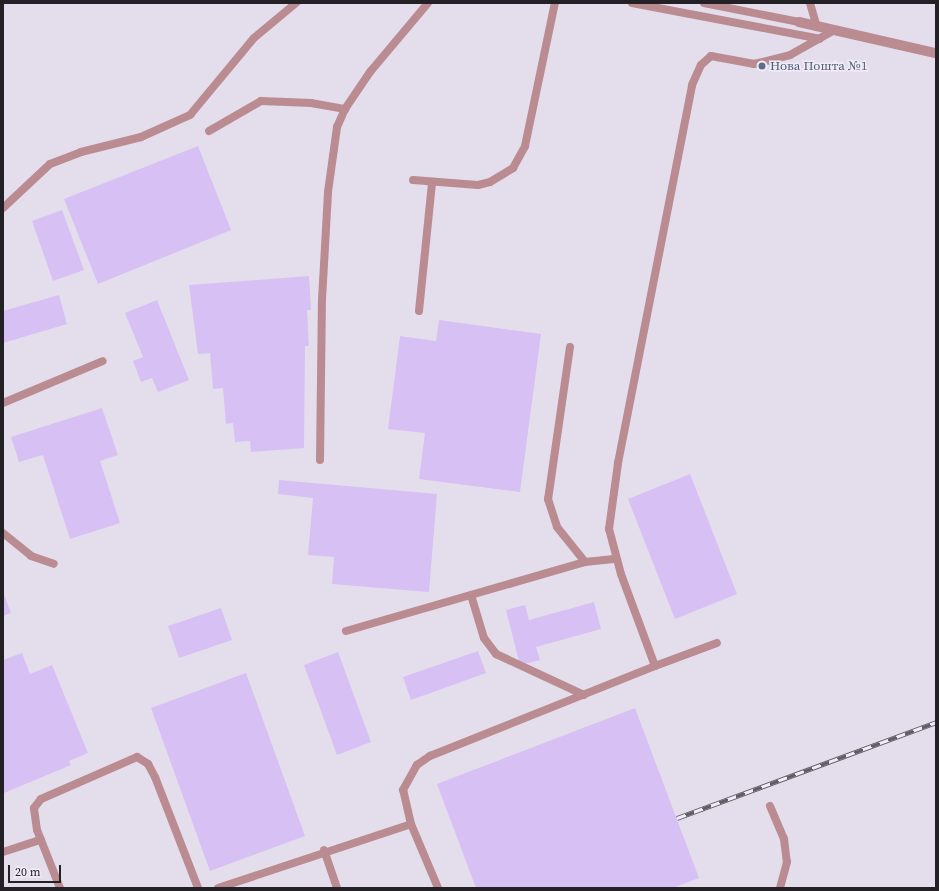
<!DOCTYPE html>
<meta charset="utf-8">
<style>
body{margin:0}
#map{position:relative;width:939px;height:891px;overflow:hidden;background:#e4deec;font-family:"Source Serif 4",serif}
div>[style]{position:absolute}
.building>*{inset:0;background:#d7c0f4}
.service>*{height:8px;margin:-4px;padding:0 4px;transform-origin:4px;border-radius:4px;background:#ba8c91}
.minor>*{height:10px;margin:-5px;padding:0 5px;transform-origin:5px;border-radius:5px;background:#ba8c91}
.rail>*{height:4.5px;margin-top:-2.25px;transform-origin:0;background:repeating-linear-gradient(90deg,#f1ebf9 0 9px,#615d65 0 18px);box-sizing:border-box;border-block:1px solid #615d65}
.dots>*{width:11px;height:11px;translate:-50% -50%;box-sizing:border-box;border:2px solid #f1ebf9;border-radius:50%}
span{translate:-50% -50%;white-space:nowrap;text-align:center;line-height:1.15;-webkit-text-stroke:3px #f1ebf9;paint-order:stroke}
.service-label{font-size:13px;color:#4e5e75}
.left{translate:0 -50%;text-align:left}
.frame{position:absolute;inset:0;border:4px solid #232126;pointer-events:none}
.scale{position:absolute;left:8px;top:865px;width:53px;height:18px;box-sizing:border-box;border:2px solid #232126;border-top:0;padding-left:5px;font-size:12px;line-height:14px;white-space:nowrap;color:#232126;-webkit-text-stroke:3px #f1ebf9;paint-order:stroke}
</style>
<div id="map">
<div class="building">
<div style="clip-path:polygon(198px 146px,231px 230px,98px 284px,64px 199px)"></div>
<div style="clip-path:polygon(62px 210px,84px 270px,53px 281px,32px 221px)"></div>
<div style="clip-path:polygon(309px 276px,311px 310px,307px 310px,309px 346px,305px 346px,304px 448px,251px 452px,250px 441px,235px 442px,233px 423px,226px 424px,223px 388px,213px 389px,210px 353px,198px 354px,189px 285px)"></div>
<div style="clip-path:polygon(59px 295px,67px 324px,3px 343px,3px 311px)"></div>
<div style="clip-path:polygon(157px 300px,189px 380px,158px 392px,152px 378px,141px 382px,133px 361px,143px 357px,125px 313px)"></div>
<div style="clip-path:polygon(439px 320px,541px 334px,520px 492px,419px 479px,425px 433px,388px 429px,400px 336px,436px 341px)"></div>
<div style="clip-path:polygon(102px 408px,118px 455px,100px 461px,120px 523px,70px 539px,43px 455px,19px 462px,11px 437px)"></div>
<div style="clip-path:polygon(690px 474px,737px 594px,675px 619px,628px 499px)"></div>
<div style="clip-path:polygon(279px 480px,437px 494px,429px 592px,332px 584px,334px 557px,308px 555px,313px 498px,278px 494px)"></div>
<div style="clip-path:polygon(3px 592px,11px 613px,3px 616px)"></div>
<div style="clip-path:polygon(594px 602px,601px 629px,536px 647px,540px 660px,520px 665px,506px 610px,525px 605px,529px 620px)"></div>
<div style="clip-path:polygon(221px 608px,232px 640px,179px 658px,168px 626px)"></div>
<div style="clip-path:polygon(478px 651px,486px 673px,411px 700px,403px 677px)"></div>
<div style="clip-path:polygon(338px 652px,371px 742px,337px 755px,304px 665px)"></div>
<div style="clip-path:polygon(22px 653px,30px 674px,52px 665px,88px 753px,69px 761px,71px 765px,4px 793px,3px 660px)"></div>
<div style="clip-path:polygon(246px 673px,305px 836px,210px 871px,151px 708px)"></div>
<div style="clip-path:polygon(635px 708px,699px 878px,673px 888px,476px 888px,437px 784px)"></div>
</div>
<div class="service">
<div style="left:632px;top:3px;width:191px;rotate:10.8deg"></div>
<div style="left:704px;top:3px;width:97px;rotate:11.3deg"></div>
<div style="left:810px;top:3px;width:25px;rotate:74deg"></div>
<div style="left:209px;top:131px;width:60px;rotate:-30deg"></div>
<div style="left:261px;top:101px;width:50px;rotate:2.3deg"></div>
<div style="left:311px;top:103px;width:35px;rotate:10deg"></div>
<div style="left:413px;top:180px;width:65px;rotate:4.4deg"></div>
<div style="left:478px;top:185px;width:12px;rotate:-14deg"></div>
<div style="left:490px;top:182px;width:27px;rotate:-31deg"></div>
<div style="left:513px;top:168px;width:25px;rotate:-61deg"></div>
<div style="left:525px;top:146px;width:146px;rotate:-78.2deg"></div>
<div style="left:3px;top:208px;width:64px;rotate:-43.1deg"></div>
<div style="left:50px;top:164px;width:33px;rotate:-21deg"></div>
<div style="left:81px;top:152px;width:62px;rotate:-14deg"></div>
<div style="left:141px;top:137px;width:54px;rotate:-24.2deg"></div>
<div style="left:190px;top:115px;width:100px;rotate:-50.3deg"></div>
<div style="left:254px;top:38px;width:55px;rotate:-39.8deg"></div>
<div style="left:419px;top:311px;width:130px;rotate:-84.2deg"></div>
<div style="left:570px;top:347px;width:154px;rotate:98.2deg"></div>
<div style="left:548px;top:499px;width:29px;rotate:72deg"></div>
<div style="left:557px;top:527px;width:45px;rotate:51.3deg"></div>
<div style="left:3px;top:403px;width:108px;rotate:-22.8deg"></div>
<div style="left:320px;top:460px;width:160px;rotate:-89.3deg"></div>
<div style="left:322px;top:300px;width:108px;rotate:-86.8deg"></div>
<div style="left:328px;top:192px;width:66px;rotate:-82.1deg"></div>
<div style="left:337px;top:127px;width:20px;rotate:-66deg"></div>
<div style="left:345px;top:109px;width:45px;rotate:-56deg"></div>
<div style="left:370px;top:72px;width:90px;rotate:-50deg"></div>
<div style="left:3px;top:533px;width:36px;rotate:39deg"></div>
<div style="left:31px;top:556px;width:24px;rotate:19deg"></div>
<div style="left:471px;top:595px;width:45px;rotate:73.2deg"></div>
<div style="left:484px;top:638px;width:20px;rotate:53deg"></div>
<div style="left:496px;top:654px;width:97px;rotate:25deg"></div>
<div style="left:346px;top:631px;width:249px;rotate:-16.1deg"></div>
<div style="left:585px;top:562px;width:31px;rotate:-6deg"></div>
<div style="left:655px;top:666px;width:66px;rotate:-20.4deg"></div>
<div style="left:770px;top:806px;width:36px;rotate:67deg"></div>
<div style="left:784px;top:839px;width:23px;rotate:83deg"></div>
<div style="left:787px;top:862px;width:27px;rotate:105deg"></div>
<div style="left:411px;top:824px;width:69px;rotate:67.1deg"></div>
<div style="left:324px;top:850px;width:40px;rotate:71.1deg"></div>
<div style="left:3px;top:852px;width:40px;rotate:-18deg"></div>
<div style="left:60px;top:888px;width:62px;rotate:-111.6deg"></div>
<div style="left:37px;top:830px;width:22px;rotate:-98deg"></div>
<div style="left:34px;top:808px;width:11px;rotate:-52deg"></div>
<div style="left:41px;top:799px;width:105px;rotate:-23.6deg"></div>
<div style="left:137px;top:757px;width:13px;rotate:32deg"></div>
<div style="left:148px;top:764px;width:15px;rotate:62deg"></div>
<div style="left:155px;top:777px;width:119px;rotate:68.8deg"></div>
<div style="left:218px;top:888px;width:203px;rotate:-18.3deg"></div>
<div style="left:411px;top:824px;width:35px;rotate:-103deg"></div>
<div style="left:403px;top:790px;width:29px;rotate:-61deg"></div>
<div style="left:417px;top:765px;width:16px;rotate:-35deg"></div>
<div style="left:430px;top:756px;width:242px;rotate:-21.8deg"></div>
<div style="left:655px;top:666px;width:98px;rotate:-110.3deg"></div>
<div style="left:621px;top:574px;width:47px;rotate:-104.9deg"></div>
<div style="left:609px;top:529px;width:67px;rotate:-82.2deg"></div>
<div style="left:618px;top:463px;width:385px;rotate:-78.9deg"></div>
<div style="left:692px;top:85px;width:22px;rotate:-66deg"></div>
<div style="left:701px;top:65px;width:13px;rotate:-42deg"></div>
<div style="left:711px;top:56px;width:44px;rotate:10.5deg"></div>
<div style="left:754px;top:64px;width:37px;rotate:-14deg"></div>
<div style="left:790px;top:55px;width:47px;rotate:-29.3deg"></div>
</div>
<div class="minor">
<div style="left:799px;top:22px;width:140px;rotate:12.8deg"></div>
</div>
<div class="rail">
<div style="left:677px;top:818px;width:276px;rotate:-20.3deg"></div>
</div>
<div class="dots">
<div style="left:762px;top:66px;background:#5c6f8a"></div>
</div>
<div class="service-label">
<span class="left" style="left:770px;top:66px">Нова Пошта №1</span>
</div>
<div class="frame"></div>
<div class="scale">20 m</div>
</div>
